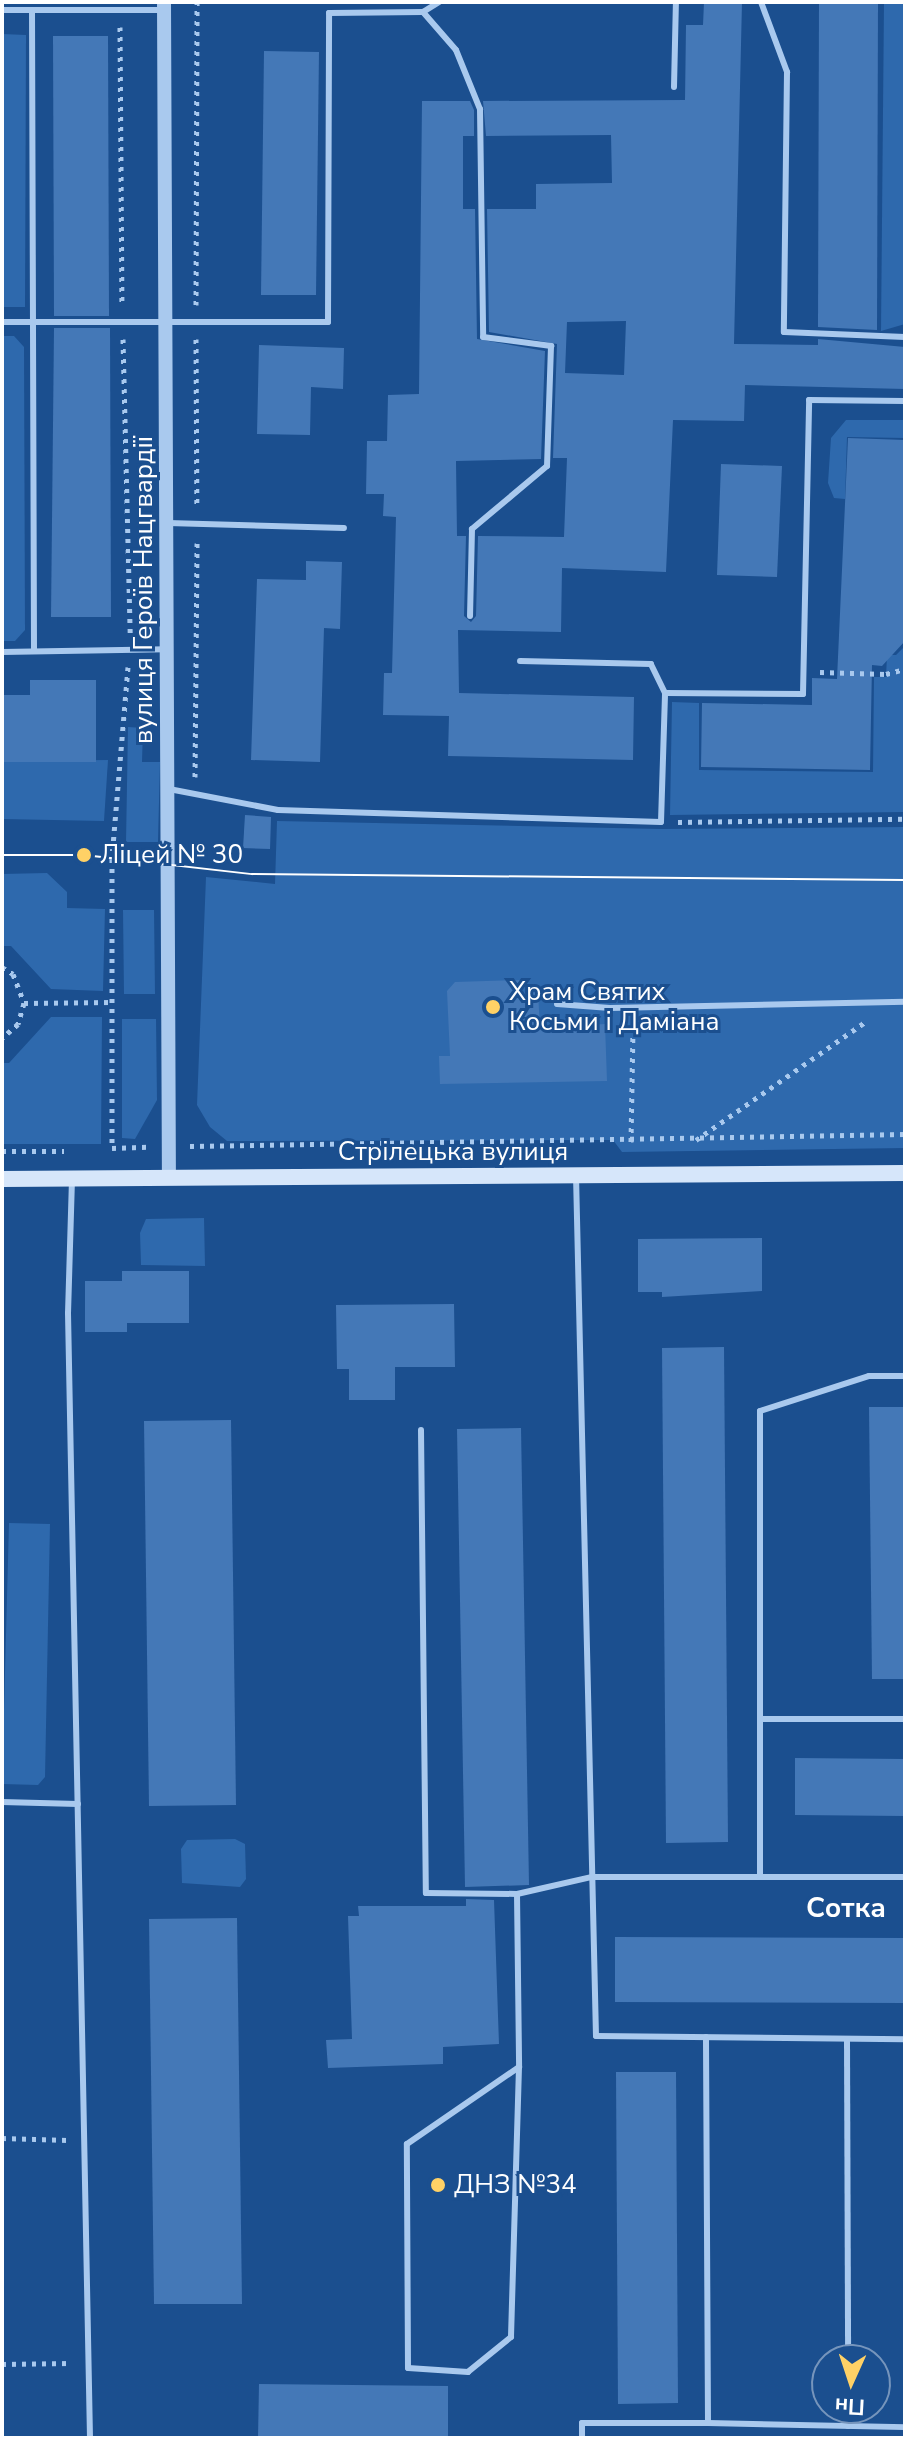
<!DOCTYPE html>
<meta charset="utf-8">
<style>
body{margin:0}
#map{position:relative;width:907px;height:2440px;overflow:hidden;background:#1b4f8f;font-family:"Nunito Sans",sans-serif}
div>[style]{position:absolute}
.green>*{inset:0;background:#2e69ad}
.building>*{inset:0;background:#4478b7}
.path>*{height:5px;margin-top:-2.5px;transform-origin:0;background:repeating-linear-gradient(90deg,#a9c9ee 0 4px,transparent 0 10px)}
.service>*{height:6px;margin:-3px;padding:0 3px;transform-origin:3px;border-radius:3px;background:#a9c9ee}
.tertiary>*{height:14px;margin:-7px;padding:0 7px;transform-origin:7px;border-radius:7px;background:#a9c9ee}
.secondary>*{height:16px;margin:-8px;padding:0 8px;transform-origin:8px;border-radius:8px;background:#d6e6fa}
.tram>*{height:2px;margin:-1px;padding:0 1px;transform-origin:1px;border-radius:1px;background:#fff}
.dots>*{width:22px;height:22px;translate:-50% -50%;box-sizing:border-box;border:4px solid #1b4f8f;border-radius:50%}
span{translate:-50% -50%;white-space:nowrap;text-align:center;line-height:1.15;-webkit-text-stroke:6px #1b4f8f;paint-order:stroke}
.street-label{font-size:26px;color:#fff}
.poi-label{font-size:26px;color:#fff}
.left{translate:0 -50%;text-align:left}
.neighbourhood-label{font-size:28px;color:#fff;font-weight:700}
.frame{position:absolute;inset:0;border:4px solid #fff;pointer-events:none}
.north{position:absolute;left:811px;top:2344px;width:80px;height:80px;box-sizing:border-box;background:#1b4f8f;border:2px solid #7695bc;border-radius:50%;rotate:183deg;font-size:22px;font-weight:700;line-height:32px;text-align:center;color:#fff}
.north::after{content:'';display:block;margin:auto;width:28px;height:36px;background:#ffd166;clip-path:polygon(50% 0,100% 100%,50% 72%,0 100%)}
</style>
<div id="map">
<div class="green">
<div style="clip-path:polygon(884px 2px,905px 2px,905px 324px,881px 331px)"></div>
<div style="clip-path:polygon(2px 34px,26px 35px,25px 307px,2px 307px)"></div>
<div style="clip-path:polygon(2px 336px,14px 336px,24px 347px,25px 630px,15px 641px,2px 641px)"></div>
<div style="clip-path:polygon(846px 420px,905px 420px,905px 438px,847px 437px,845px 499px,834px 498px,828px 483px,831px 438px)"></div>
<div style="clip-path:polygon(905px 646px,905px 812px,670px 815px,672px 702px,699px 703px,699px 770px,873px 772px,874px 677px,886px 677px,887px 655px,896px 655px)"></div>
<div style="clip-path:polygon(128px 727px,143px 728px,142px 762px,160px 762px,158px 842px,126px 842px)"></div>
<div style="clip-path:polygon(108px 760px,104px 821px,2px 819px,2px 761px)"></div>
<div style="clip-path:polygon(277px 821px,660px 829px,905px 827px,905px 1148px,622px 1152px,613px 1140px,227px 1141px,210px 1127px,197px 1105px,206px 877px,275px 884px)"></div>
<div style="clip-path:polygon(47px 873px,67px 892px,67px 908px,105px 909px,103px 991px,51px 989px,11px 946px,2px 946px,2px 874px)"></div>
<div style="clip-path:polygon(123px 910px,154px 910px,155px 994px,124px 994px)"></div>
<div style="clip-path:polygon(51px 1017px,102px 1017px,101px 1144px,2px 1144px,2px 1063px,9px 1063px)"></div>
<div style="clip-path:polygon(122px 1019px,156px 1019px,157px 1100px,135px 1139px,122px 1138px)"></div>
<div style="clip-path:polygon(204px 1218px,205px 1266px,141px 1265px,140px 1233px,146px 1219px)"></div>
<div style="clip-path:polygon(9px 1523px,50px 1524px,45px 1777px,38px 1785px,2px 1784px)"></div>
<div style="clip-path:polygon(235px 1839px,245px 1844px,246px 1879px,240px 1887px,182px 1883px,181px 1849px,187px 1840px)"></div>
</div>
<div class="building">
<div style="clip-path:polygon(evenodd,704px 2px,742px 2px,734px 344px,818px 345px,818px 339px,905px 347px,905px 389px,745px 385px,744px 421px,673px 420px,666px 572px,562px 568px,561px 632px,458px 630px,459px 693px,634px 697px,633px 760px,448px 756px,449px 716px,383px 715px,384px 673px,392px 673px,396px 517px,383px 516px,384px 494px,366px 494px,367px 441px,387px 441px,388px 395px,419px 394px,422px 101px,470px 101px,474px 110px,474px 136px,463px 136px,463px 209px,475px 209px,477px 339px,545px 351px,541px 459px,456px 461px,457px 536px,466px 536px,464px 616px,471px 622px,476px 616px,478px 536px,564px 537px,567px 458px,553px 458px,557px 344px,489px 332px,487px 209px,536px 209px,536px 184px,612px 183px,611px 135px,486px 136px,483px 101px,685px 100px,686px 25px,703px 25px,704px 2px,626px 321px,624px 375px,565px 373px,567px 322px,626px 321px)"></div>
<div style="clip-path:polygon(819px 2px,878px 2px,877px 330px,818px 327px)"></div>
<div style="clip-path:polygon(53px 36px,108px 36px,109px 316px,54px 316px)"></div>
<div style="clip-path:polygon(264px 51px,319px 52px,316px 295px,261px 295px)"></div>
<div style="clip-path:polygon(54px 328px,110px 328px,111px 617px,51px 617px)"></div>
<div style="clip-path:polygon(259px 345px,344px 348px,343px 389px,311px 387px,310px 435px,257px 434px)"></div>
<div style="clip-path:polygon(848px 438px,905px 440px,905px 641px,882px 666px,872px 665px,870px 770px,701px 767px,702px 703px,812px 705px,812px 678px,837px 679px)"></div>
<div style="clip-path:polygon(721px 464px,782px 466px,777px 577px,717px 575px)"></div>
<div style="clip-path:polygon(306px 561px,342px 562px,340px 629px,324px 628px,320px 762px,251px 760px,257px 579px,306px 580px)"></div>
<div style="clip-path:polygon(30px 680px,96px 680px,96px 762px,2px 762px,2px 695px,30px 695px)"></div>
<div style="clip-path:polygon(245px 815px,271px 817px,270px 849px,243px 848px)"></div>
<div style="clip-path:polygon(521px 980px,521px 993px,538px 992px,540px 1028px,605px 1024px,607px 1081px,440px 1084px,439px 1056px,450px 1056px,447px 991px,455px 982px)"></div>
<div style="clip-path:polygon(762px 1238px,762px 1291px,662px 1297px,662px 1292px,638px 1292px,638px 1239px)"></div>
<div style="clip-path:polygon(122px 1271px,189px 1271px,189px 1323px,127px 1323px,127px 1332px,85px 1332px,85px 1281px,122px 1281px)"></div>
<div style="clip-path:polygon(454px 1304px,455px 1367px,395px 1367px,395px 1400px,349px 1400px,349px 1369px,337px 1369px,336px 1305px)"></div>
<div style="clip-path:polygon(724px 1347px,728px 1842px,666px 1843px,662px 1348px)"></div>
<div style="clip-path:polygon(869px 1407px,905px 1407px,905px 1679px,872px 1679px)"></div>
<div style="clip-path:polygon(231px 1420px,236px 1805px,149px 1806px,144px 1421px)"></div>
<div style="clip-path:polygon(521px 1428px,529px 1885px,465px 1887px,457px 1429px)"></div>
<div style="clip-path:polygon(795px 1758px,905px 1759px,905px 1816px,795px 1815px)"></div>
<div style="clip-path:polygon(466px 1899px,494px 1900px,499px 2044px,443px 2047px,443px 2064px,328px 2068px,326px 2040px,352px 2039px,348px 1916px,359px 1916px,358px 1906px,466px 1906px)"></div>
<div style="clip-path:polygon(237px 1918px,242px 2304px,154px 2304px,149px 1919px)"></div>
<div style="clip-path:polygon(615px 1937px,905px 1938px,905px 2003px,615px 2002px)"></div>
<div style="clip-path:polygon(616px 2072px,676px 2072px,678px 2403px,618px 2404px)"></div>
<div style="clip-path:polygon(259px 2384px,448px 2386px,448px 2438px,258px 2438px)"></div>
</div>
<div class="path">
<div style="left:120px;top:27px;width:278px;rotate:89.6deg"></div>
<div style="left:196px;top:305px;width:303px;rotate:-89.8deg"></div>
<div style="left:123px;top:339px;width:294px;rotate:88.6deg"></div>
<div style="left:196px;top:339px;width:166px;rotate:89.7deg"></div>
<div style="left:128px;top:667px;width:193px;rotate:94.8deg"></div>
<div style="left:112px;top:859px;width:289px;rotate:90deg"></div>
<div style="left:112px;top:1148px;width:36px;rotate:-2deg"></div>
<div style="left:820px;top:672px;width:66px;rotate:1.7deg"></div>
<div style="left:886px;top:674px;width:20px;rotate:-15deg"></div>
<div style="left:195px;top:777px;width:234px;rotate:-89.5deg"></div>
<div style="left:678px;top:822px;width:227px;rotate:-0.8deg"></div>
<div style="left:2px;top:967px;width:13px;rotate:32deg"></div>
<div style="left:13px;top:974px;width:31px;rotate:69deg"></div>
<div style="left:24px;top:1003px;width:22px;rotate:106deg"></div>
<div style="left:18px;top:1024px;width:21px;rotate:139deg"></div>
<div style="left:24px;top:1003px;width:89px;rotate:-0.6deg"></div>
<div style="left:696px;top:1140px;width:206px;rotate:-34.9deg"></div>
<div style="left:631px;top:1142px;width:119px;rotate:-89deg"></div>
<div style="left:190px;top:1146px;width:715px;rotate:-0.96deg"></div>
<div style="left:2px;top:1151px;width:62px"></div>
<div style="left:2px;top:2138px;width:66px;rotate:1.7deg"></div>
<div style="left:2px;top:2364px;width:69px;rotate:-0.8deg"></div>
</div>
<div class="service">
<div style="left:761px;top:2px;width:75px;rotate:69.6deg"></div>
<div style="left:787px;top:72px;width:260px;rotate:90.7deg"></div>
<div style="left:784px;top:332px;width:121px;rotate:2.4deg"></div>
<div style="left:2px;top:10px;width:160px"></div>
<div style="left:32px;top:10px;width:640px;rotate:89.82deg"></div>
<div style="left:423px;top:12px;width:50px;rotate:49deg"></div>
<div style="left:456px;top:50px;width:64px;rotate:67.9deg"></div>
<div style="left:480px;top:109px;width:228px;rotate:89.2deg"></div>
<div style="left:483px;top:337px;width:69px;rotate:7.5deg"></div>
<div style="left:551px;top:346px;width:120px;rotate:91.9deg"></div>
<div style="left:547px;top:466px;width:98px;rotate:140deg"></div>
<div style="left:472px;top:529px;width:87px;rotate:91.3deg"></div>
<div style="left:674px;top:87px;width:85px;rotate:-88.7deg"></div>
<div style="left:2px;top:322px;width:326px"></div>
<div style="left:328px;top:322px;width:309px;rotate:-89.8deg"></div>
<div style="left:329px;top:13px;width:94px;rotate:-0.6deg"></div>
<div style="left:423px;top:12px;width:19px;rotate:-32deg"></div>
<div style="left:168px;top:523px;width:176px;rotate:1.6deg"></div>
<div style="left:2px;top:652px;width:164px;rotate:-1deg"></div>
<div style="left:665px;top:693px;width:138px;rotate:0.4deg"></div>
<div style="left:803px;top:694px;width:294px;rotate:-88.8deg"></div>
<div style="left:809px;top:400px;width:96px;rotate:0.6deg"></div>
<div style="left:169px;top:789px;width:111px;rotate:10.9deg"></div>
<div style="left:278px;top:810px;width:383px;rotate:1.8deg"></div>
<div style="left:661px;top:822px;width:129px;rotate:-88.2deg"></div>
<div style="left:665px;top:693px;width:32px;rotate:-116deg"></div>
<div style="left:651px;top:664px;width:131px;rotate:-178.7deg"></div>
<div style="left:557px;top:1004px;width:53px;rotate:4.3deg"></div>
<div style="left:610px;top:1008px;width:295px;rotate:-1.2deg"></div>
<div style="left:576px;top:1175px;width:861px;rotate:88.67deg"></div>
<div style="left:596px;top:2036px;width:309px;rotate:0.6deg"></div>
<div style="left:72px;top:1179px;width:134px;rotate:91.7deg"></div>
<div style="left:68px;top:1313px;width:1125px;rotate:88.88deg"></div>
<div style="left:421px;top:1430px;width:463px;rotate:89.4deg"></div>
<div style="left:426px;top:1893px;width:91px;rotate:0.6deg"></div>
<div style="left:517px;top:1894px;width:77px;rotate:-12.8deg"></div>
<div style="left:592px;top:1877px;width:313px"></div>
<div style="left:760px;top:1719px;width:145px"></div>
<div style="left:2px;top:1802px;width:76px;rotate:1.5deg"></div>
<div style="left:760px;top:1877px;width:466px;rotate:-90deg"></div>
<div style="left:760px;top:1411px;width:114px;rotate:-17.8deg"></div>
<div style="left:869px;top:1376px;width:36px"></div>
<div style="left:517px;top:1894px;width:173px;rotate:89.3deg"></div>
<div style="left:519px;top:2067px;width:270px;rotate:91.7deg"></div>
<div style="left:511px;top:2337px;width:55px;rotate:140.9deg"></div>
<div style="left:468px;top:2372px;width:60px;rotate:-176.2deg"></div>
<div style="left:408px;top:2368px;width:224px;rotate:-90.3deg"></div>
<div style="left:407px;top:2144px;width:136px;rotate:-34.5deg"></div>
<div style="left:847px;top:2039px;width:321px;rotate:89.8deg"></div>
<div style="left:848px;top:2408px;width:18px;rotate:90deg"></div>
<div style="left:708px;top:2423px;width:197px;rotate:1.2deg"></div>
<div style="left:582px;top:2438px;width:15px;rotate:-90deg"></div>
<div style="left:582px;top:2423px;width:126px"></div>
<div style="left:708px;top:2423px;width:386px;rotate:-90.3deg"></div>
</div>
<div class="tertiary">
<div style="left:164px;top:2px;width:1176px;rotate:89.76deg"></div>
</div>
<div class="secondary">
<div style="left:2px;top:1179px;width:903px;rotate:-0.38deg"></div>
</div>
<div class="tram">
<div style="left:2px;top:855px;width:82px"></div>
<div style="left:84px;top:855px;width:169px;rotate:6.5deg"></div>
<div style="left:252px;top:874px;width:653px;rotate:0.53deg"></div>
</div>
<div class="dots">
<div style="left:84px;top:855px;background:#ffd166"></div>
<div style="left:493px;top:1007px;background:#ffd166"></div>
<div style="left:438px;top:2185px;background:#ffd166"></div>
</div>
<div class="street-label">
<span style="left:144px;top:590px;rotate:-90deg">вулиця Героїв Нацгвардії</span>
<span style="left:453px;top:1152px">Стрілецька вулиця</span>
</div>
<div class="poi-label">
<span class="left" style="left:100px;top:855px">Ліцей № 30</span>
<span class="left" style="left:509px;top:1007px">Храм Святих<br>Косьми і Даміана</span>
<span class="left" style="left:454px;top:2185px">ДНЗ №34</span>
</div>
<div class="neighbourhood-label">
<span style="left:846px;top:1908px">Сотка</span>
</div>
<div class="frame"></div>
<div class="north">Пн</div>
</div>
